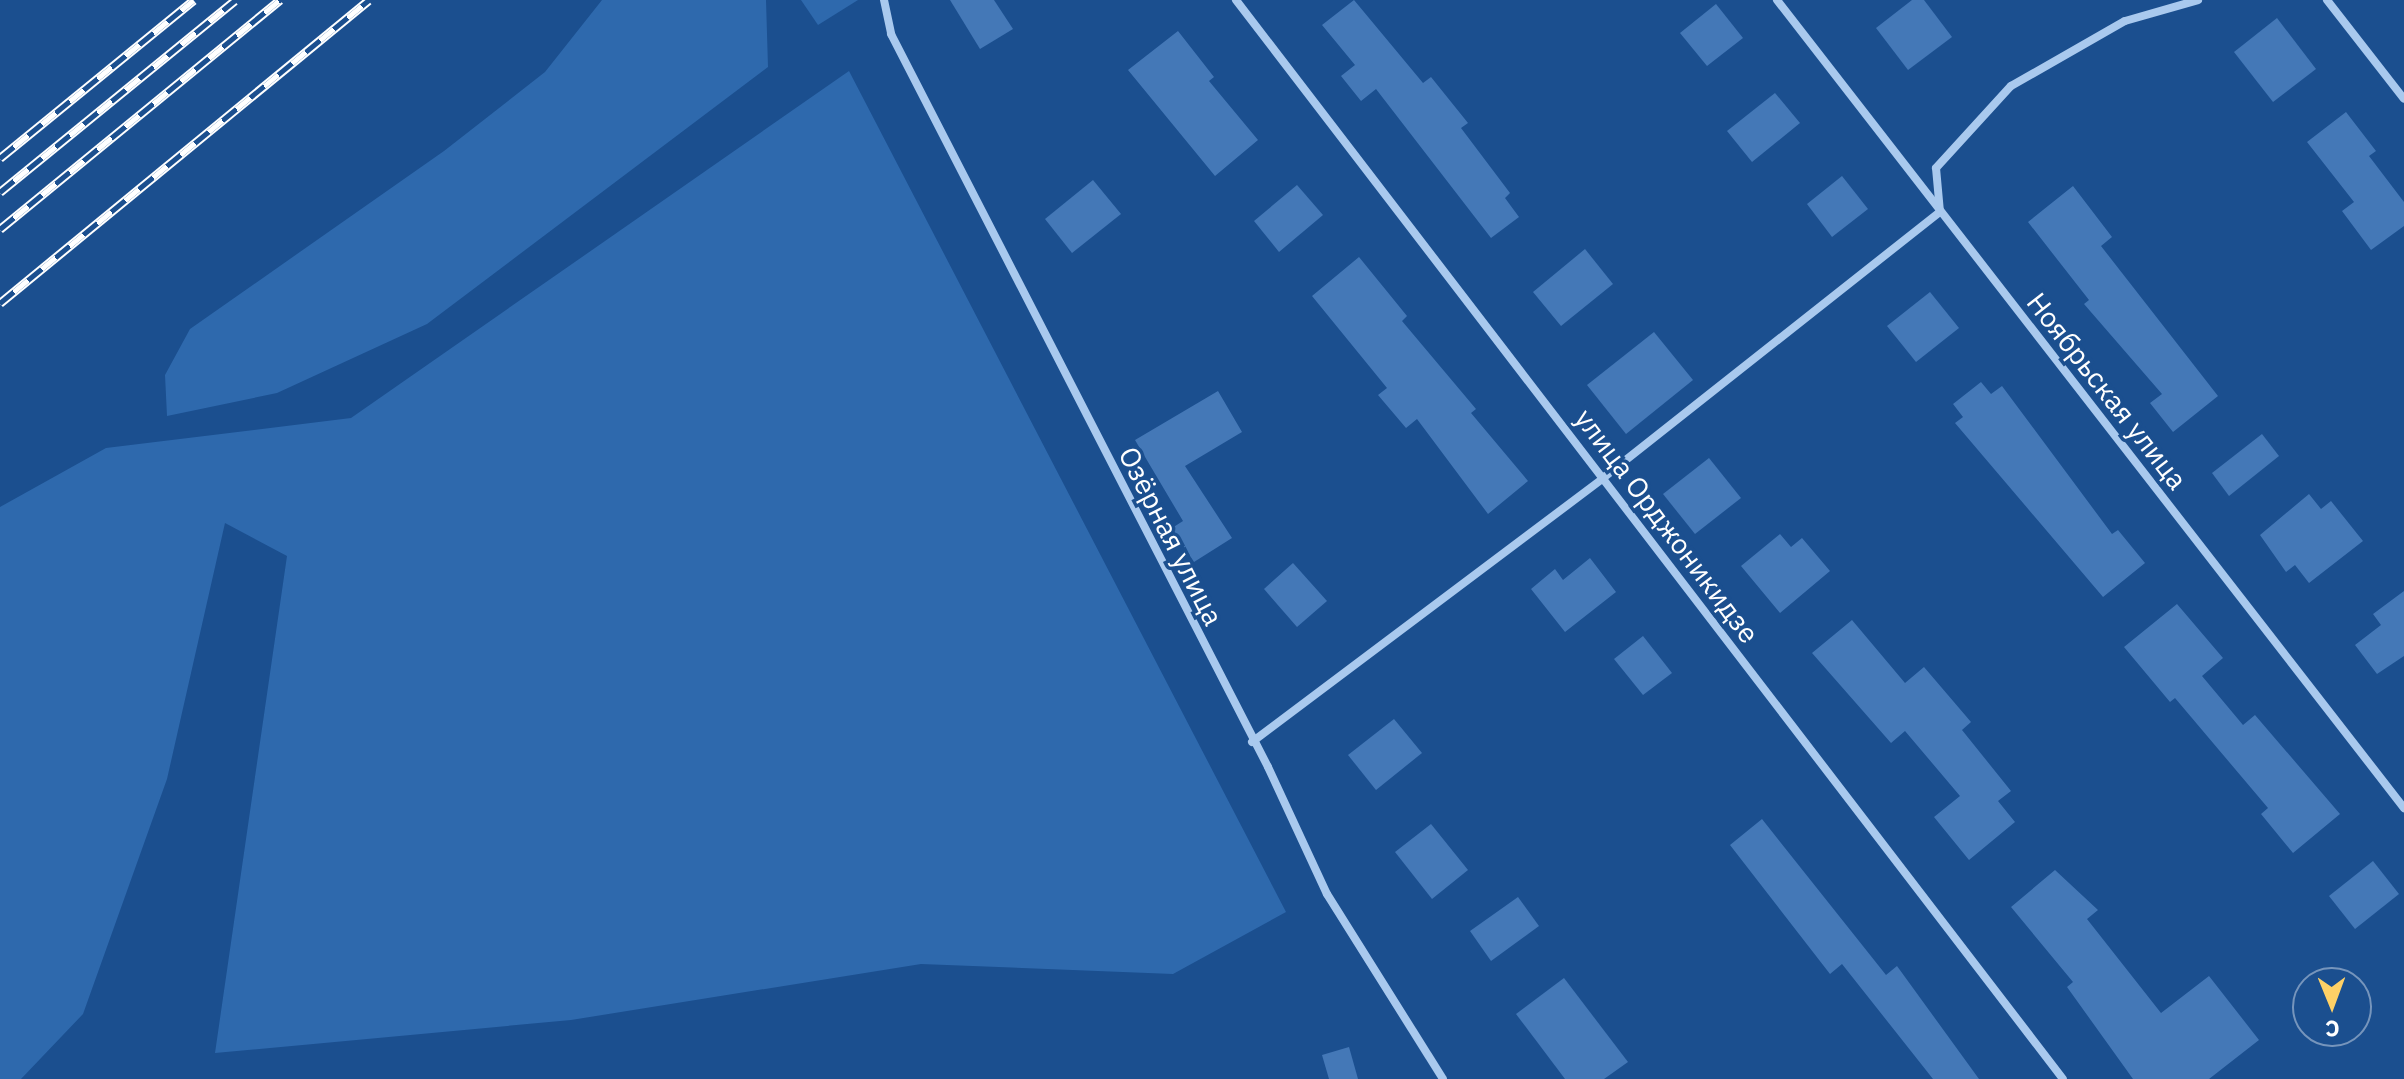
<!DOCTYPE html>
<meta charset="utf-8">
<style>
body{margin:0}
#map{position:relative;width:2404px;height:1079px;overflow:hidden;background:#1b4f8f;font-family:"IBM Plex Sans",sans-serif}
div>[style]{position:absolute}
.green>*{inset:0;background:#2e69ad}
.building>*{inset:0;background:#4478b7}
.minor>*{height:8px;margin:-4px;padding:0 4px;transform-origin:4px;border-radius:4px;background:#a9c9ee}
.rail>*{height:9px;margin-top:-4.5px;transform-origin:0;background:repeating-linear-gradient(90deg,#1b4f8f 0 18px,#fff 0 36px);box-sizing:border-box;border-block:2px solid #fff}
span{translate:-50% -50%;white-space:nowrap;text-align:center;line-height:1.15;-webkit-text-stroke:7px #1b4f8f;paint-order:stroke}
.street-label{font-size:28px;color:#fff}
.north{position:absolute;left:2292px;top:967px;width:80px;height:80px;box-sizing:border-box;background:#1b4f8f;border:2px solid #7695bc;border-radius:50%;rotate:179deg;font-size:22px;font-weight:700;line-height:32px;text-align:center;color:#fff}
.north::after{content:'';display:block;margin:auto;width:28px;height:36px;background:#ffd166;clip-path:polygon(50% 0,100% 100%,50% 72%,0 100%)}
</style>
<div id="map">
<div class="green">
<div style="clip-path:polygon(602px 0,766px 0,768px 67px,427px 324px,277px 393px,167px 416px,165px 375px,190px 329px,444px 151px,545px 72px)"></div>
<div style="clip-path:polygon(801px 0,858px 0,818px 25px)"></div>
<div style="clip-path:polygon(849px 71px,1286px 912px,1173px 974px,921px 964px,571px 1020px,215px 1053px,287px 556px,225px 523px,167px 779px,83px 1014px,21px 1079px,0 1079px,0 507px,106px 448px,351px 418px)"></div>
</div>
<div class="building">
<div style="clip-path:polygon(950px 0,994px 0,1013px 29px,980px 49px)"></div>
<div style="clip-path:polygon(1354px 0,1423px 83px,1431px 77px,1468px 123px,1461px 128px,1510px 193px,1505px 198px,1519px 217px,1491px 238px,1376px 89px,1361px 101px,1341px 76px,1355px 65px,1322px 25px)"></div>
<div style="clip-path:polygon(1912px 0,1924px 0,1952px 37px,1908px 70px,1876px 28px)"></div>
<div style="clip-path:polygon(1716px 4px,1743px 38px,1707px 66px,1680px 33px)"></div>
<div style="clip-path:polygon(2277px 18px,2316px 69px,2273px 102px,2234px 52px)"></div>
<div style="clip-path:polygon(1178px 31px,1214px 77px,1209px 81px,1258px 140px,1215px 176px,1128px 70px)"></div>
<div style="clip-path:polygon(1775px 93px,1800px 123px,1752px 162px,1727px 131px)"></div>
<div style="clip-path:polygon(2346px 112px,2376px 151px,2369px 156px,2404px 202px,2404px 226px,2371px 250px,2342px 211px,2354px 202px,2307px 142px)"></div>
<div style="clip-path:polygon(1842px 176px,1868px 209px,1832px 237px,1807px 204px)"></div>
<div style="clip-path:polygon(1093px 180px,1121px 214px,1072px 253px,1045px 219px)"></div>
<div style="clip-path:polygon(1297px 185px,1323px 215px,1279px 252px,1254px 221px)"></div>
<div style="clip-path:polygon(2073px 186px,2112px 237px,2101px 246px,2218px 396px,2173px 432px,2150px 403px,2162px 394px,2084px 304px,2089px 300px,2028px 222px)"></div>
<div style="clip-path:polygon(1585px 249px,1613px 284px,1561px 326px,1533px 292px)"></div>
<div style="clip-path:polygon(1359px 257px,1407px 316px,1402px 321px,1476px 409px,1471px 413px,1528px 481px,1488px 514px,1417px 419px,1406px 428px,1378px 395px,1387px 388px,1312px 296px)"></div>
<div style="clip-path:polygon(1930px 292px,1959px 328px,1916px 362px,1887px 326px)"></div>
<div style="clip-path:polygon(1654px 332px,1693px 380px,1626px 434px,1587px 385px)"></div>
<div style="clip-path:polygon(1981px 382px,1991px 394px,2002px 386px,2112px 534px,2118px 530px,2145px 563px,2103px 597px,1955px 423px,1963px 417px,1953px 404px)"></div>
<div style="clip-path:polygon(1218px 391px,1242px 432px,1185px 466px,1232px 538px,1194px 562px,1172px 528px,1183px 521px,1135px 440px)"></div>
<div style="clip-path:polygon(2262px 434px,2279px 456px,2229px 496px,2212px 473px)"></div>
<div style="clip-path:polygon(1709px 458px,1741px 498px,1695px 534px,1663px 494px)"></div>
<div style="clip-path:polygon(2309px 494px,2321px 509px,2331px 501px,2363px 541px,2309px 583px,2295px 565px,2286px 572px,2260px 535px)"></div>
<div style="clip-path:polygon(1780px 534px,1791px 547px,1802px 538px,1830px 571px,1780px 613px,1741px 566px)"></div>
<div style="clip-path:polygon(1590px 558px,1616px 592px,1565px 632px,1531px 589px,1555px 569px,1563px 580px)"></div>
<div style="clip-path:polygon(1293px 563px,1327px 601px,1297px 627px,1264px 589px)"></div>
<div style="clip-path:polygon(2404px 591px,2404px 656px,2377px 674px,2355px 645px,2381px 625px,2373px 614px)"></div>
<div style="clip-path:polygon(2177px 604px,2223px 658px,2202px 676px,2243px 725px,2255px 715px,2340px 814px,2293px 853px,2261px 814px,2268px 808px,2175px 698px,2170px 702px,2124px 647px)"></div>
<div style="clip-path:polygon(1852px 620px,1905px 683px,1924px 667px,1971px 722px,1962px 730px,2011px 791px,1998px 801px,2015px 822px,1969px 860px,1934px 817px,1960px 796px,1905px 731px,1891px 743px,1812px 653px)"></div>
<div style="clip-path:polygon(1643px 636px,1672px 673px,1643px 695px,1614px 659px)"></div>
<div style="clip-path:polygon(1394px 719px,1422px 753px,1376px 790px,1348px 755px)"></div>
<div style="clip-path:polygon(1762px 819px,1886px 975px,1897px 966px,1979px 1079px,1933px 1079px,1842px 964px,1830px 974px,1730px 845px)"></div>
<div style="clip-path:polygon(1431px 824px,1468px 870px,1432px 899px,1395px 852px)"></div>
<div style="clip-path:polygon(2373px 861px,2399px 894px,2355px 929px,2329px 896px)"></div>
<div style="clip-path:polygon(2055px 870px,2098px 910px,2087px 919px,2161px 1013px,2209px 976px,2259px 1040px,2209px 1079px,2133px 1079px,2067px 987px,2073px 982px,2011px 907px)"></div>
<div style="clip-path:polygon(1518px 897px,1539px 926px,1491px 961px,1470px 931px)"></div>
<div style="clip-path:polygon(1564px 978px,1628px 1062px,1604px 1079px,1565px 1079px,1516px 1014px)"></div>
<div style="clip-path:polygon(1349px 1047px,1358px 1079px,1329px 1079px,1322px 1055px)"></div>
</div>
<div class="minor">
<div style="left:884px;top:0;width:35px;rotate:78deg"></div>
<div style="left:891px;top:34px;width:824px;rotate:62.78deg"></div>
<div style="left:1268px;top:767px;width:140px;rotate:65.1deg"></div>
<div style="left:1327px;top:894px;width:218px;rotate:57.9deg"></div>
<div style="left:1236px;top:0;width:1359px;rotate:52.53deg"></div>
<div style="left:1777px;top:0;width:1023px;rotate:52.19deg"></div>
<div style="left:2327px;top:0;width:125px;rotate:52.1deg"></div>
<div style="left:1252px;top:742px;width:439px;rotate:-36.9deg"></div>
<div style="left:1603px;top:478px;width:429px;rotate:-38.3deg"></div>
<div style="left:1940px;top:212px;width:44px;rotate:-95.2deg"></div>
<div style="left:1936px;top:168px;width:111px;rotate:-47.6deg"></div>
<div style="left:2011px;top:86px;width:131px;rotate:-29.7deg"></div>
<div style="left:2125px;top:21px;width:76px;rotate:-16deg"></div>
</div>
<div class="rail">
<div style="left:0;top:158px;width:250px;rotate:-39.2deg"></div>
<div style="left:0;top:192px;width:303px;rotate:-39.2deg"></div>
<div style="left:0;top:229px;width:362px;rotate:-39.3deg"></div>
<div style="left:0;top:303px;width:477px;rotate:-39.4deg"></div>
</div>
<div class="street-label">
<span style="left:2107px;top:391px;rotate:52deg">Ноябрьская улица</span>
<span style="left:1667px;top:526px;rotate:53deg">улица Орджоникидзе</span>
<span style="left:1171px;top:536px;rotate:63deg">Озёрная улица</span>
</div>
<div class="north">С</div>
</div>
